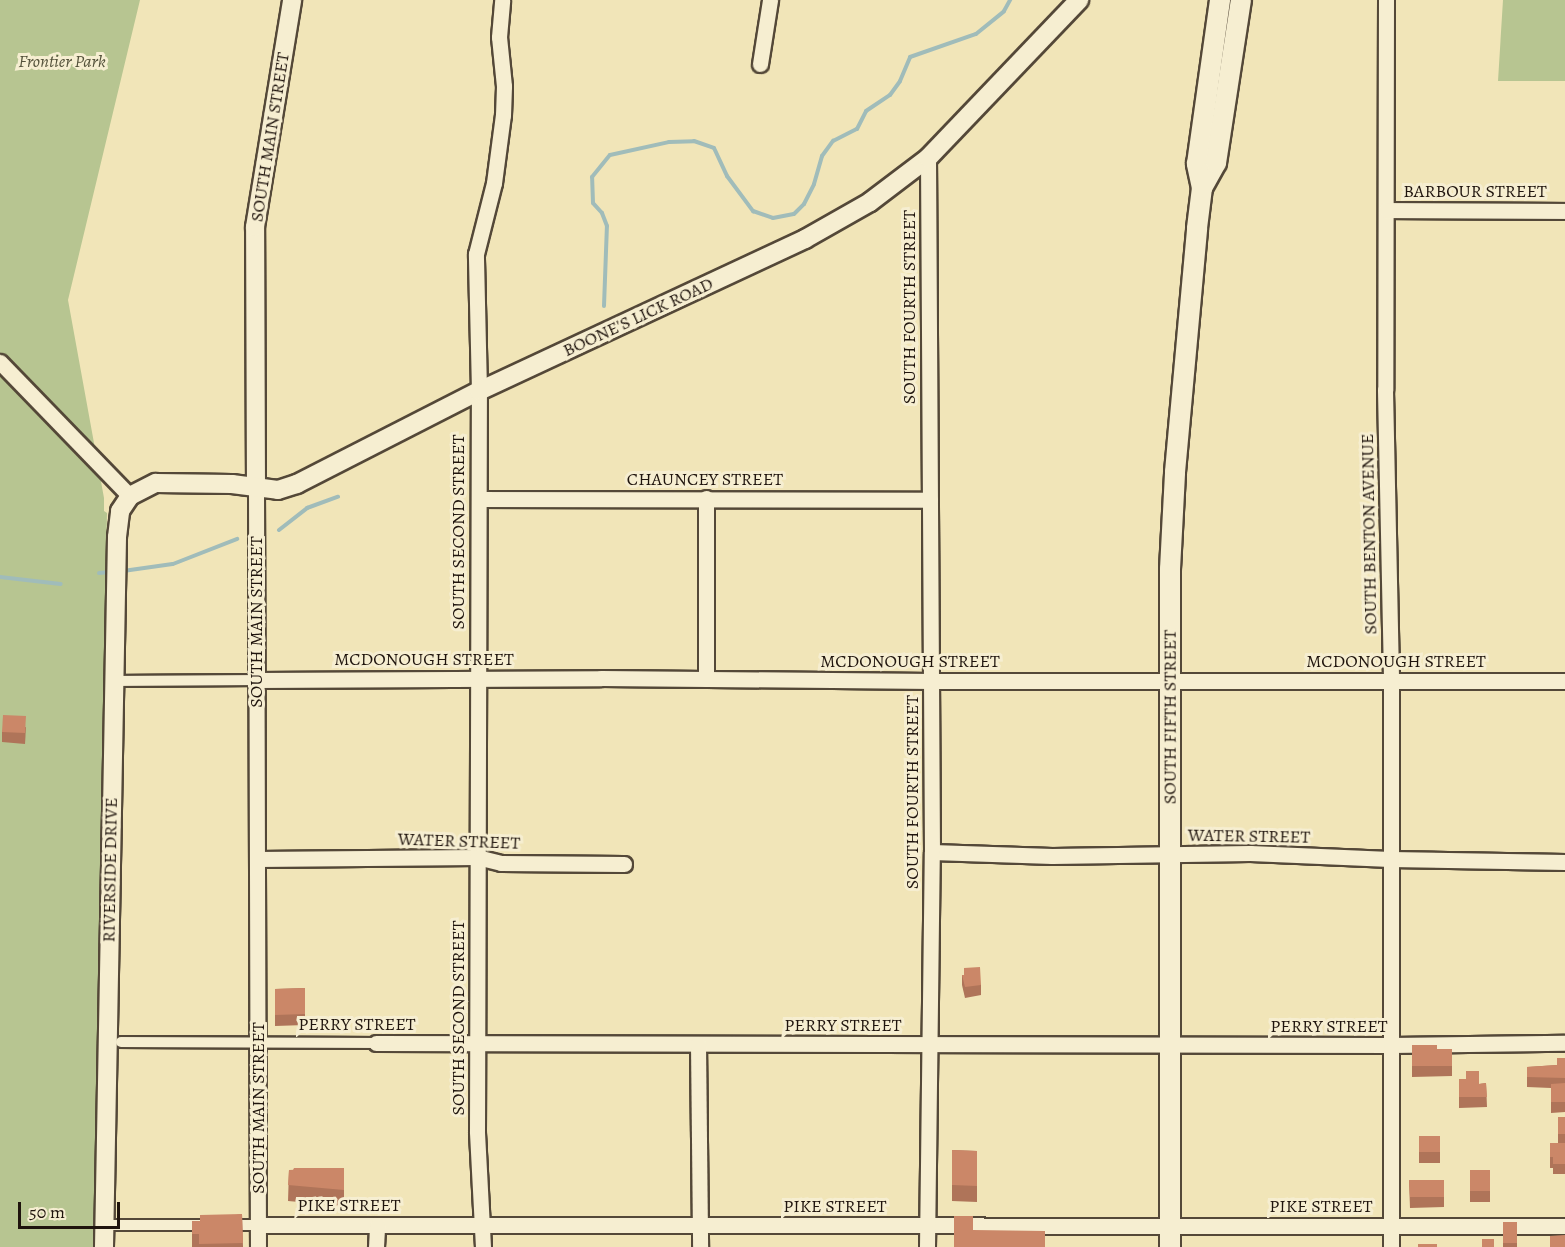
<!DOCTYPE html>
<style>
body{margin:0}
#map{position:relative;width:1565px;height:1247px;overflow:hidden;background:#f1e5b8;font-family:Alegreya,serif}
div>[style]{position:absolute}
.green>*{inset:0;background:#b7c591}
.stream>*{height:4px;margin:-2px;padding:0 2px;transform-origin:2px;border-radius:2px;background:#a0bcba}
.roads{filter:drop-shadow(2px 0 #544838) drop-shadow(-2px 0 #544838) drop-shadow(0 2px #544838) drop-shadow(0 -2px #544838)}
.pedestrian>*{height:10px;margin:-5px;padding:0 5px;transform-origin:5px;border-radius:5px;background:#f6eed1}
.minor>*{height:15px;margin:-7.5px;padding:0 7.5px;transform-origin:7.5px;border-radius:7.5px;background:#f6eed1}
.tertiary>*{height:18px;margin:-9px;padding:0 9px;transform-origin:9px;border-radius:9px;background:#f6eed1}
.secondary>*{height:20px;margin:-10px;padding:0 10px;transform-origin:10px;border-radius:10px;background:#f6eed1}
.wall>*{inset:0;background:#af7459}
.building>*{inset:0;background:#cb8768}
span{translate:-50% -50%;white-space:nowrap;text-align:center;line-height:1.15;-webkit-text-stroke:6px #f6eed1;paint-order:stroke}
.park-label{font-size:18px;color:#54523b;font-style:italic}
.street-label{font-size:18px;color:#1f140d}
.scale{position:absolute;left:18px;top:1202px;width:102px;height:27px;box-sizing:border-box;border:3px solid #1f140d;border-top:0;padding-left:8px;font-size:18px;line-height:21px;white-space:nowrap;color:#1f140d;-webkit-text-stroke:4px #f6eed1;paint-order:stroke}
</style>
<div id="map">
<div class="green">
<div style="clip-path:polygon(0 0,140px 0,68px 300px,104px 498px,104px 511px,107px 513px,94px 1247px,0 1247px)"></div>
<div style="clip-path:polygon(1503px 0,1565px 0,1565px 81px,1498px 81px)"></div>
</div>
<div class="stream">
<div style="left:604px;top:306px;width:80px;rotate:-87.9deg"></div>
<div style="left:607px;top:226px;width:14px;rotate:-111deg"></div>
<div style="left:602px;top:213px;width:13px;rotate:-132deg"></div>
<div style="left:593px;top:203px;width:26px;rotate:-92deg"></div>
<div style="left:592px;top:177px;width:28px;rotate:-51deg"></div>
<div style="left:610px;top:155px;width:60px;rotate:-12.4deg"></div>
<div style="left:669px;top:142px;width:25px;rotate:-2deg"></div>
<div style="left:694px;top:141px;width:21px;rotate:19deg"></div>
<div style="left:714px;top:148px;width:31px;rotate:65deg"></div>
<div style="left:727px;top:176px;width:44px;rotate:53.4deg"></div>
<div style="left:753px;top:211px;width:21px;rotate:19deg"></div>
<div style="left:773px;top:218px;width:21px;rotate:-11deg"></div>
<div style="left:794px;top:214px;width:14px;rotate:-45deg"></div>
<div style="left:804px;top:204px;width:22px;rotate:-63deg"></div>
<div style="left:814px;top:184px;width:29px;rotate:-74deg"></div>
<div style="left:822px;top:156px;width:19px;rotate:-54deg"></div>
<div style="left:833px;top:141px;width:27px;rotate:-27deg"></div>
<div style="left:857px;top:129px;width:20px;rotate:-63deg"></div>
<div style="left:866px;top:111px;width:29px;rotate:-34deg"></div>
<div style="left:890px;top:95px;width:17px;rotate:-54deg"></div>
<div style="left:900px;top:81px;width:26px;rotate:-67deg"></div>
<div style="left:910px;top:57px;width:70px;rotate:-19.2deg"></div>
<div style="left:976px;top:34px;width:36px;rotate:-39deg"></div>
<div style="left:1004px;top:11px;width:13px;rotate:-61deg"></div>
<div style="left:279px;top:530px;width:36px;rotate:-38deg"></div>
<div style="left:307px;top:508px;width:33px;rotate:-20deg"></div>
<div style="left:123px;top:571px;width:50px;rotate:-8deg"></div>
<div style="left:173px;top:564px;width:69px;rotate:-21.3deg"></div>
<div style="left:99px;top:573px;width:11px;rotate:-5deg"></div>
<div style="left:0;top:577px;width:61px;rotate:6.5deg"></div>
</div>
<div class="roads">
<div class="pedestrian">
<div style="left:115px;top:681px;width:141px;rotate:-0.4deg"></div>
<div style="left:121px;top:1042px;width:255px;rotate:0.2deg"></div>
<div style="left:105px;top:1225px;width:102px"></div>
<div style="left:228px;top:1225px;width:30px"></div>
</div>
<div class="minor">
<div style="left:1386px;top:0;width:390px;rotate:90.1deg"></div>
<div style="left:1385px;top:390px;width:291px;rotate:88.8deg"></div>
<div style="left:1391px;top:681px;width:566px;rotate:90deg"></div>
<div style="left:760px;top:64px;width:65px;rotate:-81.1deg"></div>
<div style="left:1386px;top:210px;width:179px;rotate:0.3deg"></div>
<div style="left:0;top:362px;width:187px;rotate:45.9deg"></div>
<div style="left:256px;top:488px;width:759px;rotate:89.85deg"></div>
<div style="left:706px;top:498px;width:181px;rotate:90deg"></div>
<div style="left:479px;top:499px;width:451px;rotate:0.1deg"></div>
<div style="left:256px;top:680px;width:345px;rotate:-0.3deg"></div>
<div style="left:601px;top:678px;width:331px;rotate:0.5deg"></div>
<div style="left:932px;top:681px;width:633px"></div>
<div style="left:932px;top:852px;width:120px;rotate:1.9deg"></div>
<div style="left:1052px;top:856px;width:198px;rotate:-0.9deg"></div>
<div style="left:1250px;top:853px;width:140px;rotate:2.5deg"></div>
<div style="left:1390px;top:859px;width:175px;rotate:1deg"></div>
<div style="left:257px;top:859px;width:220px;rotate:-0.5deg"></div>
<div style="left:477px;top:857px;width:25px;rotate:14deg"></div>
<div style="left:501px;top:863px;width:123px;rotate:0.5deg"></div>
<div style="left:376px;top:1043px;width:1015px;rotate:0.11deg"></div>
<div style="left:1391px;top:1045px;width:174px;rotate:-0.7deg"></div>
<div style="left:698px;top:1044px;width:203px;rotate:89.4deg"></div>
<div style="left:258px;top:1225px;width:1307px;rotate:0.04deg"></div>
<div style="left:376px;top:1247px;width:22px;rotate:-87deg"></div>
<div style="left:483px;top:1247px;width:116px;rotate:-93deg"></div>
<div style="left:477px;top:1131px;width:740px;rotate:-89.85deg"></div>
<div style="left:479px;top:391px;width:137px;rotate:-91.3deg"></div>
<div style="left:476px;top:254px;width:73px;rotate:-75.8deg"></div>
<div style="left:494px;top:183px;width:69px;rotate:-82.5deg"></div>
<div style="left:503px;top:115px;width:29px;rotate:-88deg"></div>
<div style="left:504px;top:86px;width:49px;rotate:-95.8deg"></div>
<div style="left:499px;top:37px;width:37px;rotate:-85deg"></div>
<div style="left:927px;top:1247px;width:395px;rotate:-89.3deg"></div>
<div style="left:932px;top:852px;width:694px;rotate:-90.33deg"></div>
</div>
<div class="tertiary">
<div style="left:256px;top:488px;width:261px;rotate:-90.2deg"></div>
<div style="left:255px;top:227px;width:230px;rotate:-80.7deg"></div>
<div style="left:104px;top:1247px;width:710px;rotate:-88.95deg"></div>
<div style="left:117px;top:537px;width:26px;rotate:-83deg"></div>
<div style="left:120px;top:511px;width:18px;rotate:-56deg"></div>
<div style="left:130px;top:496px;width:29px;rotate:-27deg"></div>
<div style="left:156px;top:483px;width:76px;rotate:0.8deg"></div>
<div style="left:232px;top:484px;width:46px;rotate:7.4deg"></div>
<div style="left:278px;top:490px;width:20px;rotate:-18deg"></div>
<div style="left:297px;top:484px;width:204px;rotate:-27.1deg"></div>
<div style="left:479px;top:391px;width:360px;rotate:-25deg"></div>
<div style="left:805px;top:239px;width:75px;rotate:-29.6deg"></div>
<div style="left:870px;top:202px;width:73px;rotate:-37.2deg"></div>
<div style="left:928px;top:158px;width:219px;rotate:-46.3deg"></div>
</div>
<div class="secondary">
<div style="left:1202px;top:188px;width:25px;rotate:-102deg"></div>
<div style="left:1197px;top:164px;width:166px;rotate:-82deg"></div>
<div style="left:1170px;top:1247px;width:678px;rotate:-90deg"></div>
<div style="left:1170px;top:569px;width:97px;rotate:-87deg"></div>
<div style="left:1175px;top:472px;width:245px;rotate:-84.8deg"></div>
<div style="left:1197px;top:228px;width:40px;rotate:-82.9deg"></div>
<div style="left:1202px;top:188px;width:29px;rotate:-61deg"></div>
<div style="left:1216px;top:163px;width:165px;rotate:-81.3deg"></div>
</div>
</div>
<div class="wall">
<div style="clip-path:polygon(26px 727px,25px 744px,2px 742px,2px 732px)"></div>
<div style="clip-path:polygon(962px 975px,964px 975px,981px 985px,981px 995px,965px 998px,962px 985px)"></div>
<div style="clip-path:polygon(305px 988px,305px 1025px,275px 1026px,275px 989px)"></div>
<div style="clip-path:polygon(1412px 1045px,1437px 1049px,1452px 1049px,1452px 1076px,1412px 1077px)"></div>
<div style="clip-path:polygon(1565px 1058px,1565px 1112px,1551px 1113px,1551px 1088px,1527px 1087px,1527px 1067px,1557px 1065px)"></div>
<div style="clip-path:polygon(1459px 1079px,1479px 1084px,1486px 1083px,1487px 1107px,1459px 1108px)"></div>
<div style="clip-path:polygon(1558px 1117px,1565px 1117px,1565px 1174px,1553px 1174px,1553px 1168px,1550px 1168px,1550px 1143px,1558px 1143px)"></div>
<div style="clip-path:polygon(1419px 1136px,1440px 1136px,1440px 1163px,1419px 1163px)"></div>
<div style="clip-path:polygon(952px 1150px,977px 1151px,977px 1202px,952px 1201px)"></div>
<div style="clip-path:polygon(344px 1168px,344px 1206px,288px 1201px,289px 1170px)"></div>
<div style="clip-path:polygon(1470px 1170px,1490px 1170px,1490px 1202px,1470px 1202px)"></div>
<div style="clip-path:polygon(1409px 1180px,1444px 1180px,1444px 1207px,1410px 1208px)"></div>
<div style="clip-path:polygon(242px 1214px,243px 1247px,192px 1247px,192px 1221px,200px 1221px)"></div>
<div style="clip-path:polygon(1503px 1222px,1517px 1222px,1517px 1247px,1503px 1247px)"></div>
</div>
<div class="building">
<div style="clip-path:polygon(3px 715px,26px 716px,25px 733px,2px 732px)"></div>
<div style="clip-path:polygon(980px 967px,981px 985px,965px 987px,962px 975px,964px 975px,964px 968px)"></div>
<div style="clip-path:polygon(305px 988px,305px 1014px,275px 1015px,275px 989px)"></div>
<div style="clip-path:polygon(1412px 1045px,1437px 1045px,1437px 1049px,1452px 1049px,1452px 1066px,1412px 1066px)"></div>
<div style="clip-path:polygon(1557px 1058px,1565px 1058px,1565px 1078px,1527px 1077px,1527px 1067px,1557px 1065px)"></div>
<div style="clip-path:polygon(1466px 1071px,1479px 1071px,1479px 1084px,1486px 1083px,1487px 1097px,1459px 1097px,1459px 1079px,1466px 1079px)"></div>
<div style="clip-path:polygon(1565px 1083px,1565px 1102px,1551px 1102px,1551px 1084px)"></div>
<div style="clip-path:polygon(1558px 1117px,1565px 1117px,1565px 1134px,1558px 1134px)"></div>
<div style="clip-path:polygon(1419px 1136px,1440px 1136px,1440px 1152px,1419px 1152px)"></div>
<div style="clip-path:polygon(1550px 1143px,1565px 1143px,1565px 1164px,1553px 1164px,1553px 1157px,1550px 1157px)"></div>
<div style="clip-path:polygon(952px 1150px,977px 1151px,977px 1186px,952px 1185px)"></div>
<div style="clip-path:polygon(294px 1168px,344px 1168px,344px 1190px,288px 1185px,289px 1170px,293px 1170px)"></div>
<div style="clip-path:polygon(1470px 1170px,1490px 1170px,1490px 1191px,1470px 1191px)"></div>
<div style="clip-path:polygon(1409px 1180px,1444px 1180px,1444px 1197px,1410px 1197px)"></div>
<div style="clip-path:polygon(242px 1214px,243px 1243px,199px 1244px,199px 1234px,192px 1234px,192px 1221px,200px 1221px,200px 1215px)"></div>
<div style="clip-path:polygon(954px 1216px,973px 1216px,973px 1230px,1045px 1231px,1045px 1247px,954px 1247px)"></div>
<div style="clip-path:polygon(1503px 1222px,1517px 1222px,1517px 1243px,1503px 1243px)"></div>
<div style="clip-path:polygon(1565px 1235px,1565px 1247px,1550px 1247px,1550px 1236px)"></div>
<div style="clip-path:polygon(1482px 1239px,1494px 1239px,1494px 1247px,1482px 1247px)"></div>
<div style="clip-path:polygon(1418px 1244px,1437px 1244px,1437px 1247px,1418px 1247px)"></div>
</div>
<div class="park-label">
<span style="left:62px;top:61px">Frontier Park</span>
</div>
<div class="street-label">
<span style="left:270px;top:137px;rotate:-81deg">SOUTH MAIN STREET</span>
<span style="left:1475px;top:191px">BARBOUR STREET</span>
<span style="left:909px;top:307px;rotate:-90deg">SOUTH FOURTH STREET</span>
<span style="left:638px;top:317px;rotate:-25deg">BOONE'S LICK ROAD</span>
<span style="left:705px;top:479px">CHAUNCEY STREET</span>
<span style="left:458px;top:532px;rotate:-90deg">SOUTH SECOND STREET</span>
<span style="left:1369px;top:534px;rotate:-91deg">SOUTH BENTON AVENUE</span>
<span style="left:256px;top:622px;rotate:-90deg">SOUTH MAIN STREET</span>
<span style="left:424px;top:659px">MCDONOUGH STREET</span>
<span style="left:910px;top:661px">MCDONOUGH STREET</span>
<span style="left:1396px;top:661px">MCDONOUGH STREET</span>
<span style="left:1170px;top:717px;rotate:-90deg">SOUTH FIFTH STREET</span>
<span style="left:912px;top:792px;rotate:-90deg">SOUTH FOURTH STREET</span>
<span style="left:1249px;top:836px;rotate:1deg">WATER STREET</span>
<span style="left:459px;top:841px;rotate:2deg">WATER STREET</span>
<span style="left:110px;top:870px;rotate:-89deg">RIVERSIDE DRIVE</span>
<span style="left:458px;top:1018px;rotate:-90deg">SOUTH SECOND STREET</span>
<span style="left:357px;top:1024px">PERRY STREET</span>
<span style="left:843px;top:1025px">PERRY STREET</span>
<span style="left:1329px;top:1026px">PERRY STREET</span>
<span style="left:258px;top:1108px;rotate:-90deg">SOUTH MAIN STREET</span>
<span style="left:349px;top:1205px">PIKE STREET</span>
<span style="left:835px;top:1206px">PIKE STREET</span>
<span style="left:1321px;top:1206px">PIKE STREET</span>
</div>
<div class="scale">50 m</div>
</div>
